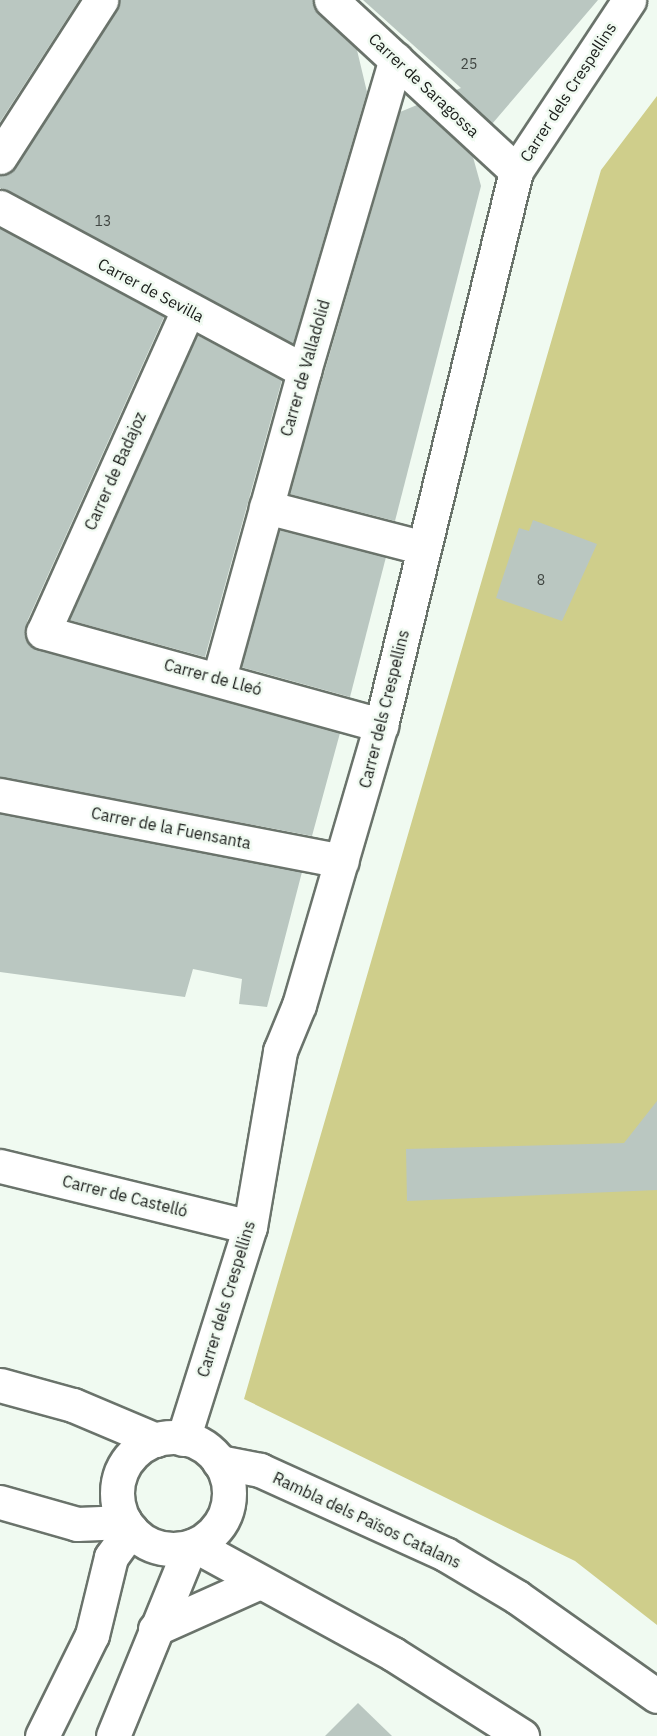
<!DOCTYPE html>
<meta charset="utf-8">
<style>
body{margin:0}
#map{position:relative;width:657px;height:1736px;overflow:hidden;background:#f0faf1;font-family:"IBM Plex Sans",sans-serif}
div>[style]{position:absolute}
.green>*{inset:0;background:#cfce8b}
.building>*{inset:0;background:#bac7c1}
.roads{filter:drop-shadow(2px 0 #6a736b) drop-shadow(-2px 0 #6a736b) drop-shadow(0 2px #6a736b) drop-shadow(0 -2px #6a736b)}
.minor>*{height:33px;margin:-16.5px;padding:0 16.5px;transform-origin:16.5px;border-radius:16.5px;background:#fff}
.minor>.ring{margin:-16.5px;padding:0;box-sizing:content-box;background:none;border:33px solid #fff;border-radius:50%}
span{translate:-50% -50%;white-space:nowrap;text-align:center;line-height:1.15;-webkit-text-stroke:5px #f0faf1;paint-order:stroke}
.number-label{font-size:14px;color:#404642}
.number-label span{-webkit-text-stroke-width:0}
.street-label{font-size:16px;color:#181b18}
</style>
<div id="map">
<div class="green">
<div style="clip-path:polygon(657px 96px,657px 1625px,575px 1561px,244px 1399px,601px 170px)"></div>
</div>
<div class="building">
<div style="clip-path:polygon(0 0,79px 0,0 122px)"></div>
<div style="clip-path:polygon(120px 0,313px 0,318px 14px,357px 50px,367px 92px,293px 344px,0 188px,0 176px,16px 167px)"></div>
<div style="clip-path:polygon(363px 0,598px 0,492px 124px,456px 90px,461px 88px)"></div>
<div style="clip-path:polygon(417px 105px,473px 157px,481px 186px,395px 521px,289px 494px,400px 112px)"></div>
<div style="clip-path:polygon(0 228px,164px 317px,26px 624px,29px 644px,38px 650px,340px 733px,312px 836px,0 777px)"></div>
<div style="clip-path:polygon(197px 335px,282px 380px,205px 657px,69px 620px)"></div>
<div style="clip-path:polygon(533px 520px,597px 544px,562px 621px,496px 598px,519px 528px,529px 531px)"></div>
<div style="clip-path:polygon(279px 530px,386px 557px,350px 697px,241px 667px)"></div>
<div style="clip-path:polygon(0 814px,302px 872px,267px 1007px,239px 1004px,242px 979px,193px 969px,185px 997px,0 972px)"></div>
<div style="clip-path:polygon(657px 1101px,657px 1190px,407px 1201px,406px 1149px,624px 1143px)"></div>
<div style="clip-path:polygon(358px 1703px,392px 1736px,325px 1736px)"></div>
</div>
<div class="roads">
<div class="minor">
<div style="left:331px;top:0;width:252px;rotate:42.7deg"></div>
<div style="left:0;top:157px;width:187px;rotate:-57.2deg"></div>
<div style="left:0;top:207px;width:345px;rotate:28.3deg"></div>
<div style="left:188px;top:310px;width:353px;rotate:114.2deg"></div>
<div style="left:43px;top:632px;width:351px;rotate:15.4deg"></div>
<div style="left:266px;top:507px;width:163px;rotate:14.5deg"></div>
<div style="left:219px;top:678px;width:319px;rotate:-74.5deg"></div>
<div style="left:304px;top:371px;width:325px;rotate:-73.6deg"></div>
<div style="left:0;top:795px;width:348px;rotate:10.9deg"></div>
<div style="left:0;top:1166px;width:257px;rotate:13.7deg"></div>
<div style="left:0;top:1385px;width:76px;rotate:15.3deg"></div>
<div style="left:73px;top:1405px;width:90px;rotate:22.9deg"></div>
<div class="ring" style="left:117px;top:1437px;width:79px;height:79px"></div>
<div style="left:183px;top:1439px;width:222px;rotate:-72.5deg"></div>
<div style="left:250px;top:1227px;width:179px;rotate:-80.3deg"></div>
<div style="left:280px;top:1051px;width:50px;rotate:-67.6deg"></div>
<div style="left:299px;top:1005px;width:292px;rotate:-73.7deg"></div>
<div style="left:381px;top:725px;width:570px;rotate:-76.3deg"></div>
<div style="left:516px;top:171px;width:205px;rotate:-56.5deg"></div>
<div style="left:219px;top:1462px;width:42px;rotate:11deg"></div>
<div style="left:260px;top:1470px;width:203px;rotate:24.4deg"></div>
<div style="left:445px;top:1554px;width:84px;rotate:30.8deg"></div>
<div style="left:517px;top:1597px;width:171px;rotate:35.3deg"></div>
<div style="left:0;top:1502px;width:80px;rotate:15.9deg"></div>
<div style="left:77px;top:1524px;width:48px;rotate:-2.4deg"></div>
<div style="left:194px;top:1545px;width:227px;rotate:28.7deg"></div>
<div style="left:393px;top:1654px;width:153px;rotate:32.4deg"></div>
<div style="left:155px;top:1629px;width:115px;rotate:-24.1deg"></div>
<div style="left:42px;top:1736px;width:113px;rotate:-63.7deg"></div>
<div style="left:92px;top:1635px;width:80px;rotate:-76.3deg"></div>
<div style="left:111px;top:1557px;width:34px;rotate:-54deg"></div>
<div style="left:113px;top:1736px;width:204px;rotate:-67.8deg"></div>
</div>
</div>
<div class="number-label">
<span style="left:469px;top:64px">25</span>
<span style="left:103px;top:221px">13</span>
<span style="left:541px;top:580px">8</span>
</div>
<div class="street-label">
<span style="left:424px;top:85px;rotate:43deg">Carrer de Saragossa</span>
<span style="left:568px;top:92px;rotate:-57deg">Carrer dels Crespellins</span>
<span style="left:151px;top:290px;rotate:28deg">Carrer de Sevilla</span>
<span style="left:305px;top:368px;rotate:-74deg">Carrer de Valladolid</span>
<span style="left:115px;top:471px;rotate:-66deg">Carrer de Badajoz</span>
<span style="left:213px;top:677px;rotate:15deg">Carrer de Lleó</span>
<span style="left:384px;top:709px;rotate:-76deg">Carrer dels Crespellins</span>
<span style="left:171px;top:828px;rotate:11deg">Carrer de la Fuensanta</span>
<span style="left:125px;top:1196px;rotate:14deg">Carrer de Castelló</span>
<span style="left:226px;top:1299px;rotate:-73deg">Carrer dels Crespellins</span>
<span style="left:367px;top:1520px;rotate:25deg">Rambla dels Països Catalans</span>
</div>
</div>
